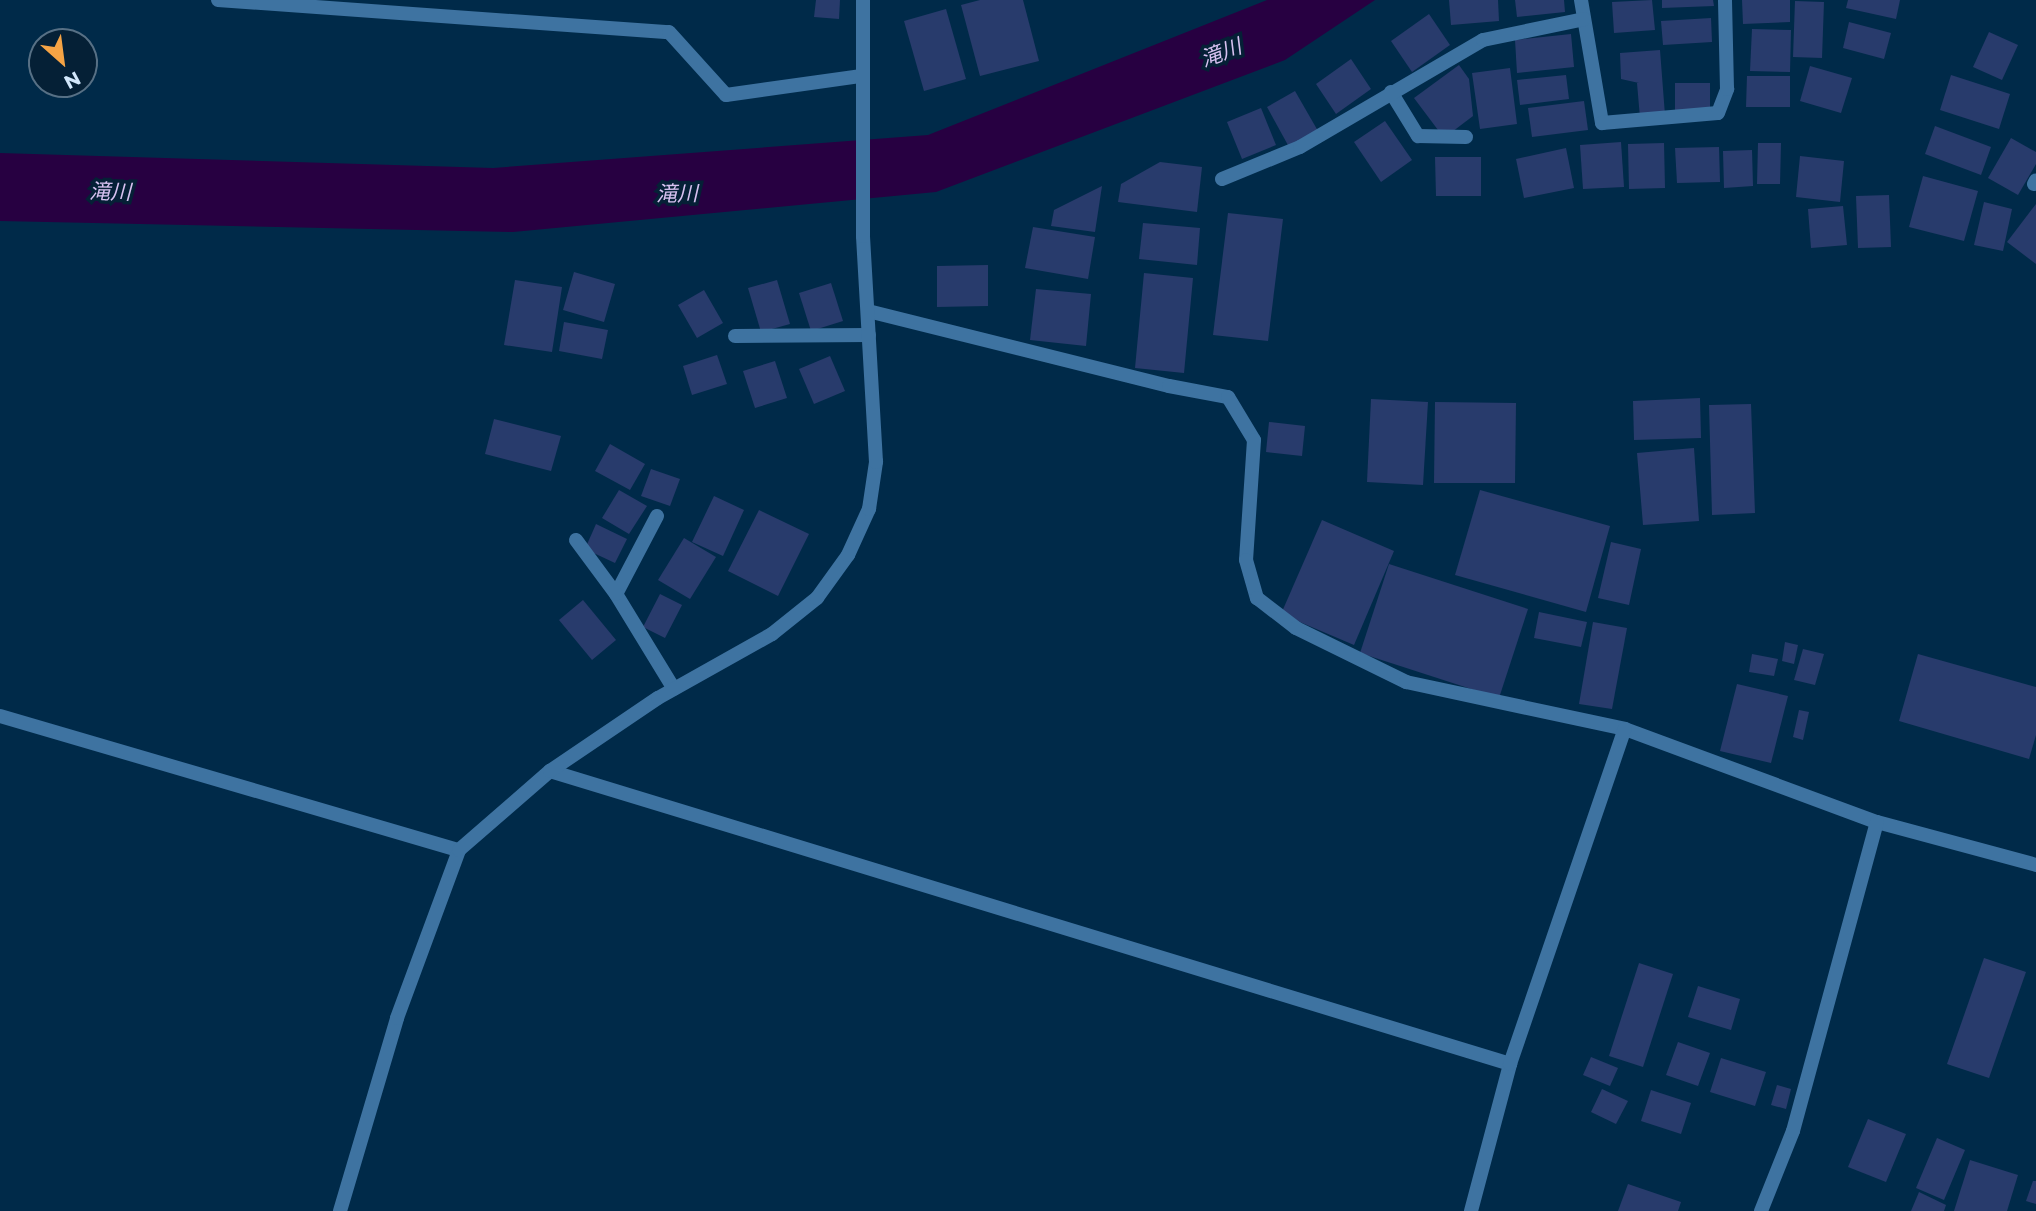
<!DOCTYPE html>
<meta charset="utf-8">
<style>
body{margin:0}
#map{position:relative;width:2036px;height:1211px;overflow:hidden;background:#002a49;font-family:Montserrat,"Noto Sans JP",sans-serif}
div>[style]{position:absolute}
.water>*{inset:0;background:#270041}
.building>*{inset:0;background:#283b6c}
.street>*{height:14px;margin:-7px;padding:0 7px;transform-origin:7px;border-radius:7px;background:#3e73a1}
span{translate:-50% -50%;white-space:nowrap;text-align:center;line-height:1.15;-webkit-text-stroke:7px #052036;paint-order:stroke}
.water-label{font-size:21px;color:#d7c1f0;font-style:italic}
.north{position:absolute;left:28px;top:28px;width:70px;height:70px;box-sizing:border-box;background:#052036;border:2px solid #577085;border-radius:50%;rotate:152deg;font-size:19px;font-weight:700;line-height:28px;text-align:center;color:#d2e7fb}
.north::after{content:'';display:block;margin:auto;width:24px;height:32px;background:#f5a345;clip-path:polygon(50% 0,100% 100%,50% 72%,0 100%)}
</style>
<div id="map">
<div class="water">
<div style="clip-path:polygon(1267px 0,1375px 0,1285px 60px,936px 192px,513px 232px,0 221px,0 153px,493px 168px,928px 135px)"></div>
</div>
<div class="building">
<div style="clip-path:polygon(816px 0,840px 0,839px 19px,814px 17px)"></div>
<div style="clip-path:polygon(980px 0,1023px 0,1039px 61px,980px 76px,961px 5px)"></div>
<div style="clip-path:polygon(1449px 0,1498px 0,1499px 21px,1451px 25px)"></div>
<div style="clip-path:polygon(1515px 0,1564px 0,1565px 12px,1517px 17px)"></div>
<div style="clip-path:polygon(1652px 0,1655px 30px,1614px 33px,1612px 2px)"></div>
<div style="clip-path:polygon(1662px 0,1713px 0,1714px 6px,1662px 8px)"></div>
<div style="clip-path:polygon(1742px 0,1790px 0,1790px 22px,1743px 24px)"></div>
<div style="clip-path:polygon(1848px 0,1900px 0,1896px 19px,1846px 8px)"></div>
<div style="clip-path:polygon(1795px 1px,1824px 2px,1822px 58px,1793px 57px)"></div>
<div style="clip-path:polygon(946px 9px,966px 79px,924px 91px,904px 21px)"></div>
<div style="clip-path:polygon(1429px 14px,1450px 45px,1412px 72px,1391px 41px)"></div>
<div style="clip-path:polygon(1711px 18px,1712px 42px,1663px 45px,1661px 21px)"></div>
<div style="clip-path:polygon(1849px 22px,1891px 33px,1884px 59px,1843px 48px)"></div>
<div style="clip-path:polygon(1752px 29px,1791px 30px,1790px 72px,1750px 71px)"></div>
<div style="clip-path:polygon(1989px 32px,2018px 45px,2002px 80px,1973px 67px)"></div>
<div style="clip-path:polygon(1571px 34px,1574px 67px,1517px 73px,1515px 40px)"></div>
<div style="clip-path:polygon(1660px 50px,1665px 115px,1640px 118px,1637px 83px,1639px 83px,1621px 79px,1620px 53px)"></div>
<div style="clip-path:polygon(1351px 59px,1371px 89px,1336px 114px,1316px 84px)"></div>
<div style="clip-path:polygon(1459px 65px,1469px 79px,1473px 116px,1444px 138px,1414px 98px)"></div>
<div style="clip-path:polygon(1810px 66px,1852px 78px,1841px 113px,1800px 101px)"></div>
<div style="clip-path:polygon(1510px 68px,1517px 124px,1480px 129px,1472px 73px)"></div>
<div style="clip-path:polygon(1566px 75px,1569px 99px,1520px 105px,1517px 80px)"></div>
<div style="clip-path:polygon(1951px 75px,2010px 94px,1999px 129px,1940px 110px)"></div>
<div style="clip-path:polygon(1747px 76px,1790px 76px,1790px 107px,1746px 107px)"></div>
<div style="clip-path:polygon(1675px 83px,1710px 83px,1710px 111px,1675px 111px)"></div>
<div style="clip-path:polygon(1295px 91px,1318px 131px,1289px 147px,1267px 107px)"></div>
<div style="clip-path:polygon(1584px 101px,1588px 130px,1532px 137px,1528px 108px)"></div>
<div style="clip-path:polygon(1261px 108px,1276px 145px,1242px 159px,1227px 122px)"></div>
<div style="clip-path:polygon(1385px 121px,1412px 160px,1381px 182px,1354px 142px)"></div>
<div style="clip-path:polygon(1935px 126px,1991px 147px,1981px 175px,1925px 154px)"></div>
<div style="clip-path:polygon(2011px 138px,2036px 152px,2036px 164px,2018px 195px,1988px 178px)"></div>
<div style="clip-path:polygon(1621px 142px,1624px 187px,1583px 189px,1580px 145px)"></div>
<div style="clip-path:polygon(1664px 143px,1665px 188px,1629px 189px,1628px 144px)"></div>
<div style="clip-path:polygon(1758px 143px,1781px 143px,1780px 184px,1757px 184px)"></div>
<div style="clip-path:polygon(1719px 147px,1720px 182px,1677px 183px,1675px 148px)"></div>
<div style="clip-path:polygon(1566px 148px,1574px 188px,1524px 198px,1516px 159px)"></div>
<div style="clip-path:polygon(1752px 150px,1753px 186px,1724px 188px,1723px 151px)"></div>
<div style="clip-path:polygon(1800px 156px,1844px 161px,1840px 202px,1796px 197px)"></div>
<div style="clip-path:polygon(1435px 157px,1481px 157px,1481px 196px,1436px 196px)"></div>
<div style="clip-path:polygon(1160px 162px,1202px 167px,1197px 212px,1118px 202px,1121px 184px)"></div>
<div style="clip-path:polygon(1923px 176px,1978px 191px,1964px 241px,1909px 227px)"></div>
<div style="clip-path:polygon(1102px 186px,1095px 232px,1051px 226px,1054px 210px)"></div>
<div style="clip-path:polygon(1889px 195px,1891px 247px,1858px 248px,1856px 196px)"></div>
<div style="clip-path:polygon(1984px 202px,2012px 209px,2003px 251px,1974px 245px)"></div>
<div style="clip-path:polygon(2036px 204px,2036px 264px,2007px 242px)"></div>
<div style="clip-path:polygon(1843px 206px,1847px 245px,1811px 248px,1808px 209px)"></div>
<div style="clip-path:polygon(1228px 213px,1283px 219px,1268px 341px,1213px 335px)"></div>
<div style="clip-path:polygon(1143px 223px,1200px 228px,1197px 265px,1139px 259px)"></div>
<div style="clip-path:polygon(1033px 227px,1095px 237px,1088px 279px,1025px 268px)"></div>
<div style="clip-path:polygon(988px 265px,988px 306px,937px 307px,937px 266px)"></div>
<div style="clip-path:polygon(574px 272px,615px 284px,604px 322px,563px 310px)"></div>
<div style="clip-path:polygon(1144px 273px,1193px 278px,1184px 373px,1135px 368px)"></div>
<div style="clip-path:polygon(515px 280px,562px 287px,552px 352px,504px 345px)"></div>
<div style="clip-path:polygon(777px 280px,790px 324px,761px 332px,748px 288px)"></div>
<div style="clip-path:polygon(831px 283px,843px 321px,811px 331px,799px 293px)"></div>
<div style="clip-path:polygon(1036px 289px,1091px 294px,1086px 346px,1030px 340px)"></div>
<div style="clip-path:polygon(704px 290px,723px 323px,697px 338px,678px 305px)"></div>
<div style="clip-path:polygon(564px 322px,608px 330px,602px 359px,559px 351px)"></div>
<div style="clip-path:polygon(717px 355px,727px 384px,692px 395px,683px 366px)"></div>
<div style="clip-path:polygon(830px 356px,845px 391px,814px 404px,799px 369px)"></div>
<div style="clip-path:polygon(775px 361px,787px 398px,755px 408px,743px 371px)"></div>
<div style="clip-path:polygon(1700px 398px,1701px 438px,1634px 440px,1633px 401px)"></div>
<div style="clip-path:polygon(1371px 399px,1428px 402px,1423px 485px,1367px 482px)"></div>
<div style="clip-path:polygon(1435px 402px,1516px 403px,1515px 483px,1434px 483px)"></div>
<div style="clip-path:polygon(1751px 404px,1755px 513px,1712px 515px,1709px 405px)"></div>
<div style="clip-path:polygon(494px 419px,561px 436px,551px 471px,485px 454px)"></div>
<div style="clip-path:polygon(1269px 422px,1305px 426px,1302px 456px,1266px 452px)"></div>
<div style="clip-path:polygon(610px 444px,645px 464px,630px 490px,595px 471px)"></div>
<div style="clip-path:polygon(1694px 448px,1699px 521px,1643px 525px,1637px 453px)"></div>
<div style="clip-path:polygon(651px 469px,680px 479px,670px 506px,641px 496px)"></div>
<div style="clip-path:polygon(619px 490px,647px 506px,629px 534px,602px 518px)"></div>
<div style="clip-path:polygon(1480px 490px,1610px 526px,1586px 612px,1455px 575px)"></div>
<div style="clip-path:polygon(714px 496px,744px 510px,723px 556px,692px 542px)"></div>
<div style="clip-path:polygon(759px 510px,809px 534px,778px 596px,728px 571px)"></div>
<div style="clip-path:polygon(1322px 520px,1394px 551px,1354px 645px,1281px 614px)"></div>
<div style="clip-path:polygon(596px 524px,627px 539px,615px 563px,585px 549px)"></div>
<div style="clip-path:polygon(684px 538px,716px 557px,690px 599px,658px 580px)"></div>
<div style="clip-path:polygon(1611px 542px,1641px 549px,1629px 605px,1598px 598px)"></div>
<div style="clip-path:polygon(1389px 564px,1528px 609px,1499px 698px,1360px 653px)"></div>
<div style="clip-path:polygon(660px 594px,682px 605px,665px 638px,643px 627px)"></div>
<div style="clip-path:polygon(583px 600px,616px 640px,592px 660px,559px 620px)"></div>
<div style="clip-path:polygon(1539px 612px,1587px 622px,1581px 647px,1534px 638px)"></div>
<div style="clip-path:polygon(1593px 622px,1627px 628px,1612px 709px,1579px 704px)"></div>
<div style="clip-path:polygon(1785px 642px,1798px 645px,1794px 664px,1782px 661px)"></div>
<div style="clip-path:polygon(1803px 649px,1824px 654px,1815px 685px,1794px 680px)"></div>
<div style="clip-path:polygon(1752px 654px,1778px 659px,1774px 676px,1749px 672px)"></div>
<div style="clip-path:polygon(1918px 654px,2036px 687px,2036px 735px,2029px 759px,1899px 721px)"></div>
<div style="clip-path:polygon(1737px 684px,1788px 696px,1771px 763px,1720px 751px)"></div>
<div style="clip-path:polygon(1799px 710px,1809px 712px,1803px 740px,1793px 737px)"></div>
<div style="clip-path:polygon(1984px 958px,2026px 972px,1989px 1078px,1947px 1064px)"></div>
<div style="clip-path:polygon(1639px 963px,1673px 974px,1643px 1067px,1609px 1056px)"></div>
<div style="clip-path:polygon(1698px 986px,1740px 999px,1731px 1030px,1688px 1017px)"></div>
<div style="clip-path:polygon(1678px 1042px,1710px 1053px,1698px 1086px,1666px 1075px)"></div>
<div style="clip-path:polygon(1591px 1057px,1618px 1068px,1610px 1086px,1583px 1075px)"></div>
<div style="clip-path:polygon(1721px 1058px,1766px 1072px,1755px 1106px,1710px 1092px)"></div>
<div style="clip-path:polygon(1777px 1085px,1791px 1089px,1786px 1109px,1771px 1105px)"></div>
<div style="clip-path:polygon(1602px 1089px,1628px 1101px,1616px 1124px,1591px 1112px)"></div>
<div style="clip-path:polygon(1651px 1090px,1691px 1103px,1681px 1134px,1641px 1121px)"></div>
<div style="clip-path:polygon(1868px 1119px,1906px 1134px,1886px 1182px,1848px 1167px)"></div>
<div style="clip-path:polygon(1937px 1138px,1965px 1150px,1944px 1200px,1916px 1188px)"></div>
<div style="clip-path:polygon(1970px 1160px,2018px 1175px,2007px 1211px,1954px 1211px)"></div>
<div style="clip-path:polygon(2033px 1181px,2036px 1181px,2036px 1204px,2026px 1201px)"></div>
<div style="clip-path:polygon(1628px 1184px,1681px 1202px,1678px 1211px,1618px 1211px)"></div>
<div style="clip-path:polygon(1919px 1192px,1946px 1205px,1944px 1211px,1911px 1211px)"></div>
</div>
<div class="street">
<div style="left:218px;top:0;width:452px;rotate:4.1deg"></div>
<div style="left:669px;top:32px;width:85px;rotate:47.9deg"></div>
<div style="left:726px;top:95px;width:137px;rotate:-8deg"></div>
<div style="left:1581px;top:0;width:125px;rotate:80.3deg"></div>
<div style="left:1602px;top:123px;width:116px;rotate:-4.9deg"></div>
<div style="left:1718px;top:113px;width:26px;rotate:-69deg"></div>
<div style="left:1727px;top:89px;width:89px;rotate:-91.3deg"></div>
<div style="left:1391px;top:92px;width:52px;rotate:58.5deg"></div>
<div style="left:1418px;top:136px;width:48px;rotate:1.2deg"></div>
<div style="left:1222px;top:179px;width:84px;rotate:-22.3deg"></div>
<div style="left:1300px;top:147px;width:212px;rotate:-30.3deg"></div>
<div style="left:1483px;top:40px;width:103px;rotate:-11.7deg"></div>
<div style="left:2034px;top:184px;width:4px;rotate:-63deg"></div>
<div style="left:868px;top:311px;width:310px;rotate:14deg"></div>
<div style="left:1169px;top:386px;width:60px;rotate:10.6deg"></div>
<div style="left:1228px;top:397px;width:50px;rotate:58.8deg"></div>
<div style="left:1254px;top:440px;width:120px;rotate:93.8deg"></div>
<div style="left:1246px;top:560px;width:40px;rotate:74deg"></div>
<div style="left:1257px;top:598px;width:49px;rotate:37.6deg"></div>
<div style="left:1296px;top:628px;width:123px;rotate:26.1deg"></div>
<div style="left:1406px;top:682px;width:224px;rotate:12.1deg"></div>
<div style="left:1625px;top:729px;width:269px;rotate:20.3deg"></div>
<div style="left:1877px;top:822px;width:165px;rotate:15.1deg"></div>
<div style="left:735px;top:336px;width:134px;rotate:-0.4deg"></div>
<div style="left:657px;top:516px;width:88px;rotate:117.7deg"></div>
<div style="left:616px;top:594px;width:111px;rotate:58.6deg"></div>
<div style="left:576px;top:540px;width:67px;rotate:53.5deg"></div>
<div style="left:0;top:716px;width:478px;rotate:16.3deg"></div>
<div style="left:550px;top:771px;width:1004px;rotate:16.97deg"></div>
<div style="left:340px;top:1211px;width:201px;rotate:-73.5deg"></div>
<div style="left:397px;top:1018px;width:179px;rotate:-69.7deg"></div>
<div style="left:459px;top:850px;width:121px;rotate:-41deg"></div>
<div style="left:550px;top:771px;width:130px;rotate:-34.1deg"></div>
<div style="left:658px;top:698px;width:131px;rotate:-29.3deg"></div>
<div style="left:772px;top:634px;width:58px;rotate:-38.7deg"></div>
<div style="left:817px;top:598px;width:53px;rotate:-54.2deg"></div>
<div style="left:848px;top:555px;width:51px;rotate:-65.5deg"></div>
<div style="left:869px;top:509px;width:48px;rotate:-81.5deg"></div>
<div style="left:876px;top:462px;width:226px;rotate:-93.3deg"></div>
<div style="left:863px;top:236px;width:236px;rotate:-90deg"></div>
<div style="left:1471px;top:1211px;width:152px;rotate:-75.1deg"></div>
<div style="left:1510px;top:1064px;width:354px;rotate:-71.1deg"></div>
<div style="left:1761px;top:1211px;width:86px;rotate:-68.2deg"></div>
<div style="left:1793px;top:1131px;width:320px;rotate:-74.8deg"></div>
</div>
<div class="water-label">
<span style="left:1221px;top:53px;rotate:-21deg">滝川</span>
<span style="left:110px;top:192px;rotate:1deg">滝川</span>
<span style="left:677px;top:194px;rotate:-1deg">滝川</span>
</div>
<div class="north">N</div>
</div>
